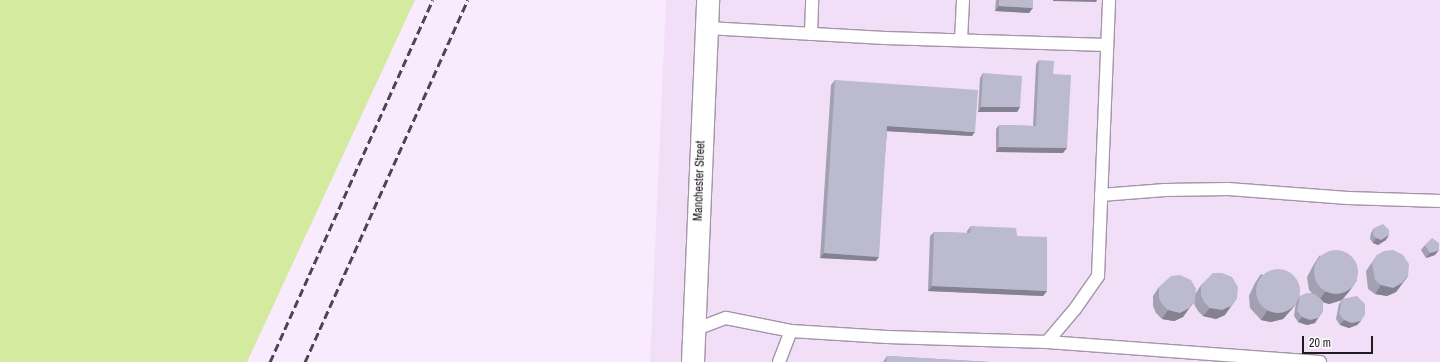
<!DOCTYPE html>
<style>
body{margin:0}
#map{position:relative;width:1440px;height:362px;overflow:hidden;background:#f9ebfe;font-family:"Archivo Narrow",sans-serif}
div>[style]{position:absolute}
.built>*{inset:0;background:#f1def7}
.green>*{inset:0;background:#d3ea9f}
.roads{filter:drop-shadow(1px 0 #a396a6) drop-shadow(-1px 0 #a396a6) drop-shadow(0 1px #a396a6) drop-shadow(0 -1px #a396a6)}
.service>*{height:12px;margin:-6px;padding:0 6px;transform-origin:6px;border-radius:6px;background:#fff}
.tertiary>*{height:22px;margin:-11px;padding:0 11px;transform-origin:11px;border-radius:11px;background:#fff}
.rail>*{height:3px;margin-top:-1.5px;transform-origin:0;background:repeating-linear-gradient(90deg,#4d464f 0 8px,transparent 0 12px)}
.wall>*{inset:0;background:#a2a0b1}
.shaded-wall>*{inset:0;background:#848290}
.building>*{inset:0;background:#bcbace}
.round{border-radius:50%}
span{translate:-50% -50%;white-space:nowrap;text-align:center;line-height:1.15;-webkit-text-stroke:3px #fefefe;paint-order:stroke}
.street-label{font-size:12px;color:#201b21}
.scale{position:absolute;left:1302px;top:336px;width:71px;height:18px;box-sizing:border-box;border:2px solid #201b21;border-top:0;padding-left:5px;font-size:12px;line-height:14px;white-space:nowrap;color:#201b21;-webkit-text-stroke:3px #fefefe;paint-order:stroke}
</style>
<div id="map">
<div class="built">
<div style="clip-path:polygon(666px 0,1440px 0,1440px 362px,650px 362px)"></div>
</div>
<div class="green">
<div style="clip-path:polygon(0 0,415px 0,247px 362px,0 362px)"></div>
</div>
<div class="roads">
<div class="service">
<div style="left:707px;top:28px;width:178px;rotate:3.2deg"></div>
<div style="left:885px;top:38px;width:221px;rotate:1.8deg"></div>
<div style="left:811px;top:34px;width:34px;rotate:-88deg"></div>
<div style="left:961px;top:40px;width:40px;rotate:-87.1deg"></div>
<div style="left:1101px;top:195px;width:64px;rotate:-4.5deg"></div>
<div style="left:1165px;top:190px;width:63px;rotate:-0.9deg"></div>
<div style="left:1228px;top:189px;width:120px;rotate:4.3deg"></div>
<div style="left:1348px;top:198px;width:92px;rotate:1.9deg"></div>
<div style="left:694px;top:330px;width:34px;rotate:-21deg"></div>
<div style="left:726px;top:318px;width:66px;rotate:11.3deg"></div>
<div style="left:791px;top:331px;width:96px;rotate:3.6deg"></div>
<div style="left:887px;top:337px;width:160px;rotate:1.8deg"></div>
<div style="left:1047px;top:342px;width:274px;rotate:4.2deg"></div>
<div style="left:1047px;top:342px;width:43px;rotate:-49.7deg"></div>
<div style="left:1075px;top:309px;width:40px;rotate:-55.1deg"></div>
<div style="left:1098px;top:276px;width:276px;rotate:-87.7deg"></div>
<div style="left:779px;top:362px;width:33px;rotate:-69deg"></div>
</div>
<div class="tertiary">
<div style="left:693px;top:362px;width:362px;rotate:-87.6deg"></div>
</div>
</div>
<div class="rail">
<div style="left:270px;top:362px;width:397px;rotate:-65.8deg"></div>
<div style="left:305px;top:362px;width:397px;rotate:-65.8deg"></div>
</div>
<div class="wall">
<div style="clip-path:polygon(996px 0,1033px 0,1029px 13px,995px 11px)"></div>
<div style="clip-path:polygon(1039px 60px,1053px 74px,1063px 153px,996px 152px,996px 129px,999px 125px,1033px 126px,1036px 64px)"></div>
<div style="clip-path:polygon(983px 73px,1020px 107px,1017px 112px,978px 112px,980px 78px)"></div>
<div style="clip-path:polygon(835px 80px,972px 136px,887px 131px,876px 261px,820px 258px,831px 85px)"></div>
<div style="clip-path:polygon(971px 226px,1017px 236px,1047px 291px,1043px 296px,928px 291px,930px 236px,934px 232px,967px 233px,967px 231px)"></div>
<div style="clip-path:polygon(1374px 228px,1386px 240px,1378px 245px,1373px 243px,1370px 239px,1371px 233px)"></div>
<div style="clip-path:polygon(1425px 245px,1435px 255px,1426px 258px,1421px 250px)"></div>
<div style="clip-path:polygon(1320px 255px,1351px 289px,1343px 299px,1365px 314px,1357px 325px,1349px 328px,1340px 325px,1336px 319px,1339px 304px,1342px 300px,1329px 304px,1323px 302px,1315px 323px,1307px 325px,1298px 322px,1294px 316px,1296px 302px,1283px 319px,1271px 322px,1261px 320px,1250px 308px,1249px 296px,1255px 283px,1261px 274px,1299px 297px,1300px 296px,1312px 293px,1309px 290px,1307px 277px,1314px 264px)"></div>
<div style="clip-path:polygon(1377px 255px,1408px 276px,1396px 292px,1387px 296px,1375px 294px,1368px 289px,1366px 271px)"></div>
<div style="clip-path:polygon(1201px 285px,1225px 315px,1216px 319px,1203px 316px,1198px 311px,1194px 304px,1195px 301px,1183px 317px,1174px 321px,1162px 319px,1156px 313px,1153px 306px,1153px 296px,1159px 287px,1196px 293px)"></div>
<div style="clip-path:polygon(887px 356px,990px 362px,883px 362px)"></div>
</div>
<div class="shaded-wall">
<div style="clip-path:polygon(1053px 0,1097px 0,1096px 2px,1053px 1px)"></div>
<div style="clip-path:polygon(999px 6px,1033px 8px,1029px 13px,995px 11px)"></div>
<div style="clip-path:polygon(981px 107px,1020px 107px,1017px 112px,978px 112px)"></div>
<div style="clip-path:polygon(887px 126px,975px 132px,972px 136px,884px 131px)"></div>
<div style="clip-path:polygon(999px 147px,1067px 148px,1063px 153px,996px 152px)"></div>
<div style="clip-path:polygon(1389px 235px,1386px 240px,1378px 245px,1373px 243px,1376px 238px)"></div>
<div style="clip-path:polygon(1439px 250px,1435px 255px,1426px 258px,1430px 253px)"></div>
<div style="clip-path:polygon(824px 253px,879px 257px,876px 261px,820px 258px)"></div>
<div style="clip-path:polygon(1408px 276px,1396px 292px,1387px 296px,1375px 294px,1381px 285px)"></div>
<div style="clip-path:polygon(1357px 280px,1351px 289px,1342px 300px,1329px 304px,1319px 301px,1325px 292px)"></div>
<div style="clip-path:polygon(932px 286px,1047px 291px,1043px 296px,928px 291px)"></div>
<div style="clip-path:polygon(1237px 298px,1225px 315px,1216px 319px,1203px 316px,1210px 308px)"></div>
<div style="clip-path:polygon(1299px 299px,1293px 308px,1283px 319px,1271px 322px,1261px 320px,1267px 311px)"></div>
<div style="clip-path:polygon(1189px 308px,1183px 317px,1174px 321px,1162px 319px,1168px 310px)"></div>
<div style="clip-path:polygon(1323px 311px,1315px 323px,1307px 325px,1298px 322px,1302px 317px)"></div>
<div style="clip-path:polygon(1344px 320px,1361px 321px,1357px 325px,1349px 328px,1340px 325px)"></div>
</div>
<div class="building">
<div style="clip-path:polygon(999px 0,1033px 0,1033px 8px,999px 6px)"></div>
<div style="clip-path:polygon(1039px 60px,1054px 61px,1053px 74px,1071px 75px,1067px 148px,999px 147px,999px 125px,1036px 126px)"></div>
<div style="clip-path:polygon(983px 73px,1022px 76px,1020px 107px,981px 107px)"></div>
<div style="clip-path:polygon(835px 80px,978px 90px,975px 132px,887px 126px,879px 257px,824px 253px)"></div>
<div style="clip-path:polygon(1383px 224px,1389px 230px,1389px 235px,1381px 240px,1376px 238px,1373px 234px,1374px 228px)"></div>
<div style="clip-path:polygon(971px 226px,1016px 228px,1017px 236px,1047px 237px,1047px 291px,932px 286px,934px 232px,970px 233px)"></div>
<div style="clip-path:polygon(1432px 238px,1439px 243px,1439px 250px,1430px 253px,1425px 245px)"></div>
<div class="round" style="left:1314px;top:250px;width:44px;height:44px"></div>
<div style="clip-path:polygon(1393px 250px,1403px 255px,1409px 264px,1408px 276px,1402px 283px,1393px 288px,1381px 285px,1375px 280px,1372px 263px,1377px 255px,1384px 251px)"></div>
<div class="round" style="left:1256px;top:269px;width:44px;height:44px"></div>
<div style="clip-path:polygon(1213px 273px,1222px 273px,1232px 277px,1238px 287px,1237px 298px,1231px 306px,1222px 310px,1210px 308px,1204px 302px,1201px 295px,1201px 285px)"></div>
<div style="clip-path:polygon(1180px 275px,1191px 280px,1196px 289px,1195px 300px,1189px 308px,1180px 313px,1168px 310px,1162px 304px,1159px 298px,1159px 287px,1171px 276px)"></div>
<div style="clip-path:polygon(1307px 293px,1315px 294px,1323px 301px,1323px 311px,1318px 318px,1310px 320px,1302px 317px,1297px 311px,1300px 296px)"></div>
<div style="clip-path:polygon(1357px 296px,1365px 304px,1365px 314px,1361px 321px,1352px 323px,1344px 320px,1339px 314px,1342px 299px)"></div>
<div style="clip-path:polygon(887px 356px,990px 362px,886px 362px)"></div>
</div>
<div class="street-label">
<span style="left:700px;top:181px;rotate:-88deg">Manchester Street</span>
</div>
<div class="scale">20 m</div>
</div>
